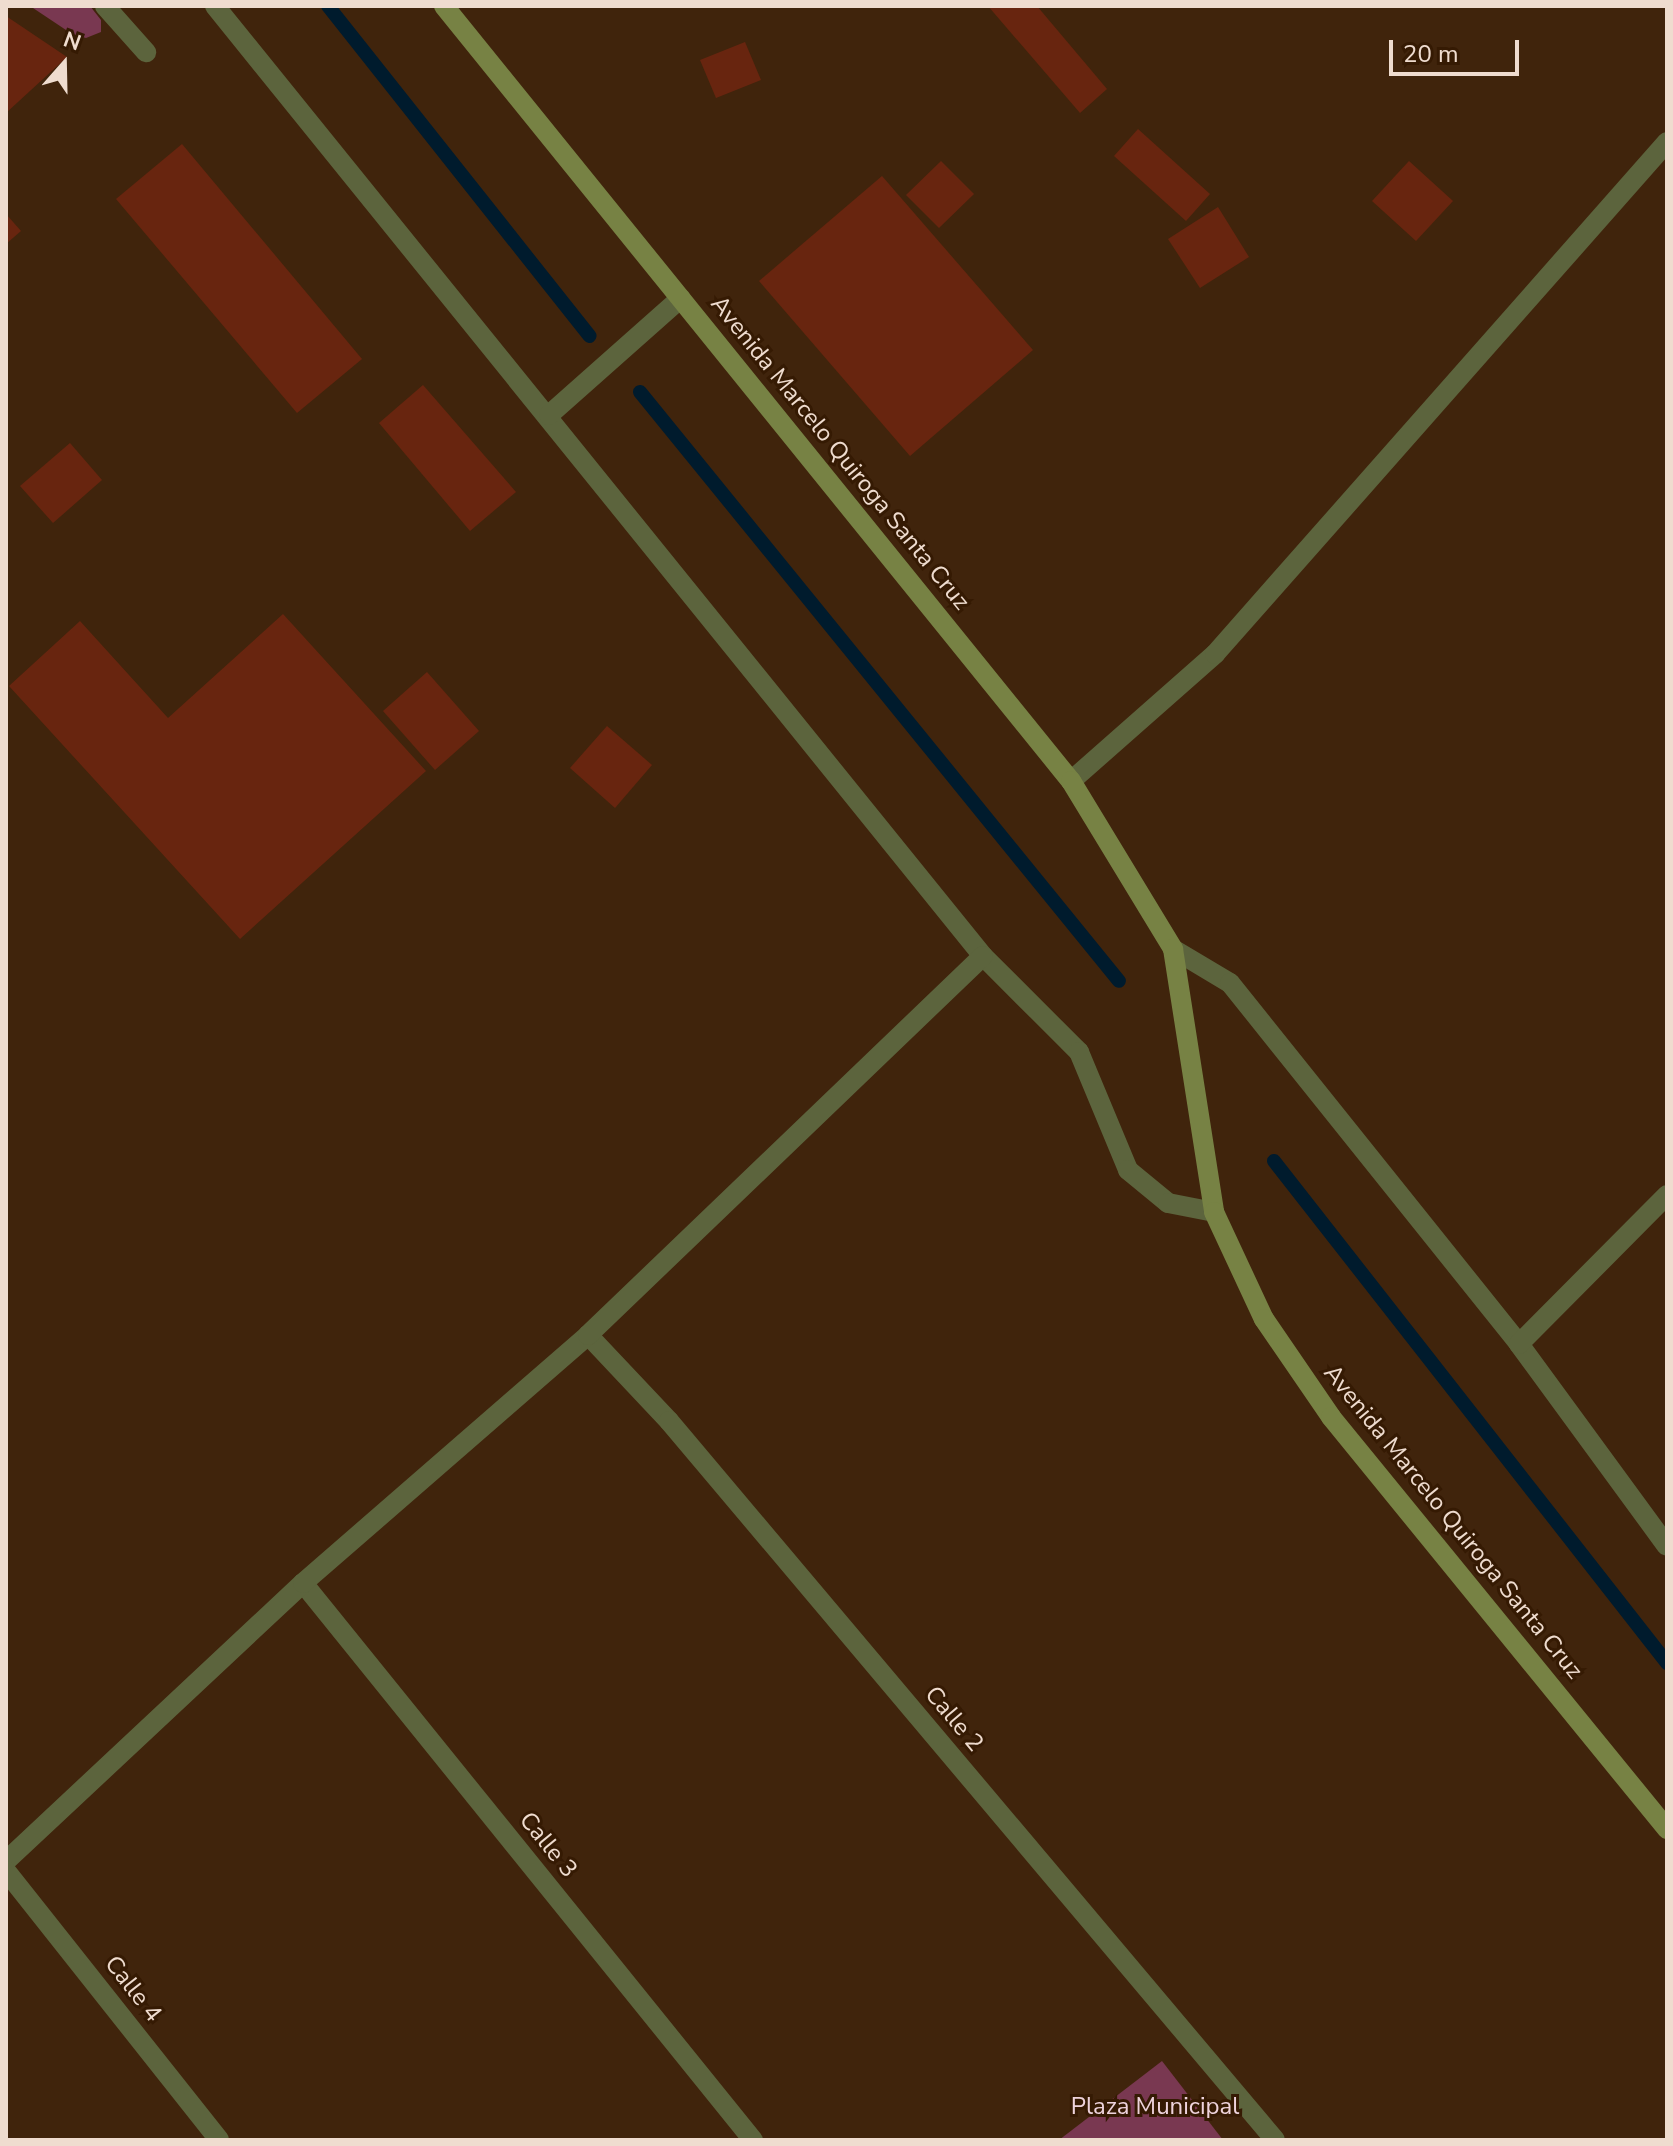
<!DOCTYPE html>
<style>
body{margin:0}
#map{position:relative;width:1673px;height:2146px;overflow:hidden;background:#40240c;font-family:"Nunito Sans",sans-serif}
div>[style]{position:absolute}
.green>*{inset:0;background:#793851}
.stream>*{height:14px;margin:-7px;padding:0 7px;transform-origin:7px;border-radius:7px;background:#001b2d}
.building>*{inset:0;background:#68250f}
.service>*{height:20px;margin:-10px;padding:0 10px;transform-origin:10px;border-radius:10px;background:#5c643d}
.minor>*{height:20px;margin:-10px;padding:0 10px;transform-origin:10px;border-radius:10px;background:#5c643d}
.secondary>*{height:20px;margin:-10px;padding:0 10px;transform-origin:10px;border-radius:10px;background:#778244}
span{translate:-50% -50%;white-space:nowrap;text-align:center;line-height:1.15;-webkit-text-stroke:6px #351a03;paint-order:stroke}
.street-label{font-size:24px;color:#efdccf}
.park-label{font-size:24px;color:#eed3dc}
.frame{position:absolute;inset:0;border:8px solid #efdccf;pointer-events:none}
.north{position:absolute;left:24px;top:24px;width:80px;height:80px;-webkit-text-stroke:6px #351a03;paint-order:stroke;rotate:20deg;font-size:22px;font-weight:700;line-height:32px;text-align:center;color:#efdccf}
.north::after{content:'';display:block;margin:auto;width:28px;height:36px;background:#efdccf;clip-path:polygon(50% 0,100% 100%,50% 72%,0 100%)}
.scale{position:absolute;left:1389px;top:40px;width:130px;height:36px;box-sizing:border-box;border:4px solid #efdccf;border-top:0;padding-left:10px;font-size:24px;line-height:28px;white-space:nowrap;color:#efdccf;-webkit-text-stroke:6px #351a03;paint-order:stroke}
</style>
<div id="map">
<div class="green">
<div style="clip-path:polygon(30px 6px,90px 6px,101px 20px,101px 32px,86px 38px,72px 34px)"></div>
<div style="clip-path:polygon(1162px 2061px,1223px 2140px,1059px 2140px)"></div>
</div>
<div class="stream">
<div style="left:328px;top:6px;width:421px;rotate:51.6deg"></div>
<div style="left:640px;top:392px;width:759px;rotate:50.88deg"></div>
<div style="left:1274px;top:1161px;width:638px;rotate:51.94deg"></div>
</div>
<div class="building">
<div style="clip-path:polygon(988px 6px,1037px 6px,1107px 89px,1080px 113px)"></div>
<div style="clip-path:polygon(6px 16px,67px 57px,6px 113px)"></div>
<div style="clip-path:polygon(745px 42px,761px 80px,716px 98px,700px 60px)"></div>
<div style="clip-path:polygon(1138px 129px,1210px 194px,1186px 221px,1114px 156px)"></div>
<div style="clip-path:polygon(182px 144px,362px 359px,297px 413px,116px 199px)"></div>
<div style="clip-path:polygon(941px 161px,974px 194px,939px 228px,906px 195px)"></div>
<div style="clip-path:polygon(1409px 161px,1453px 201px,1416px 241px,1372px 201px)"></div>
<div style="clip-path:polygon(882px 176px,1033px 350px,910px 456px,759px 281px)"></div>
<div style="clip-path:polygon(1218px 207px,1249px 257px,1200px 288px,1168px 239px)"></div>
<div style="clip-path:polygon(6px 214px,21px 231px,6px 244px)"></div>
<div style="clip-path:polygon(423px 385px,516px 492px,470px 531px,379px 423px)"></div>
<div style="clip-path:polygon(70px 443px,102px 480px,53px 523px,20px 486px)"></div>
<div style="clip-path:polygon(283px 614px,426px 771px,240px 939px,9px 686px,80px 621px,168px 718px)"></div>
<div style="clip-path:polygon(427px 672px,479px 731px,435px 770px,383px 711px)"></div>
<div style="clip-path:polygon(607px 726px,652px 765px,615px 808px,570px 768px)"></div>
</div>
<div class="service">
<div style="left:105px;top:6px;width:62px;rotate:48.3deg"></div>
</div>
<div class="minor">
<div style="left:215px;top:6px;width:1222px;rotate:51.05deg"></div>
<div style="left:983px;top:956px;width:136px;rotate:45deg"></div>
<div style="left:1079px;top:1052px;width:128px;rotate:67.4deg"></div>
<div style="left:1128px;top:1170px;width:52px;rotate:39.5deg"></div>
<div style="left:1168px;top:1203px;width:47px;rotate:11.1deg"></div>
<div style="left:549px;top:415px;width:176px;rotate:-41.6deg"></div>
<div style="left:1071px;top:781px;width:192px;rotate:-41.4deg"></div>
<div style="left:1215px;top:654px;width:683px;rotate:-48.56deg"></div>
<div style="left:1173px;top:949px;width:66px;rotate:30.8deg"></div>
<div style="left:1230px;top:983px;width:462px;rotate:51.3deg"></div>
<div style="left:1519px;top:1344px;width:250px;rotate:53.8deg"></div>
<div style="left:588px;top:1335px;width:118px;rotate:46.7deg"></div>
<div style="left:669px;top:1421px;width:940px;rotate:49.87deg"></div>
<div style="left:1519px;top:1344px;width:210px;rotate:-45.2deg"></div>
<div style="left:303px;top:1583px;width:716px;rotate:51.07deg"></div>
<div style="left:6px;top:1861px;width:407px;rotate:-43.1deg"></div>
<div style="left:303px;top:1583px;width:378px;rotate:-41deg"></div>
<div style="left:588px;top:1335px;width:547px;rotate:-43.82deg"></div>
<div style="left:6px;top:1871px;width:343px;rotate:51.6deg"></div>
</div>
<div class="secondary">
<div style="left:444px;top:6px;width:997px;rotate:51.03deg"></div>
<div style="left:1071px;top:781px;width:197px;rotate:58.7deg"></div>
<div style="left:1173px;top:949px;width:266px;rotate:81.1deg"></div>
<div style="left:1214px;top:1212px;width:118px;rotate:65deg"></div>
<div style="left:1264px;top:1319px;width:119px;rotate:55.6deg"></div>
<div style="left:1331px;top:1417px;width:532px;rotate:50.8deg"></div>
</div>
<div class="street-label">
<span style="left:840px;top:453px;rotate:51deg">Avenida Marcelo Quiroga Santa Cruz</span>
<span style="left:1453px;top:1522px;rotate:51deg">Avenida Marcelo Quiroga Santa Cruz</span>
<span style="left:954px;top:1719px;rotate:50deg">Calle 2</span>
<span style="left:548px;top:1845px;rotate:51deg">Calle 3</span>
<span style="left:133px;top:1989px;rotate:52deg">Calle 4</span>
</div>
<div class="park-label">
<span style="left:1155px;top:2107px">Plaza Municipal</span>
</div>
<div class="frame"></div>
<div class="north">N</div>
<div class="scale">20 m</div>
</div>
